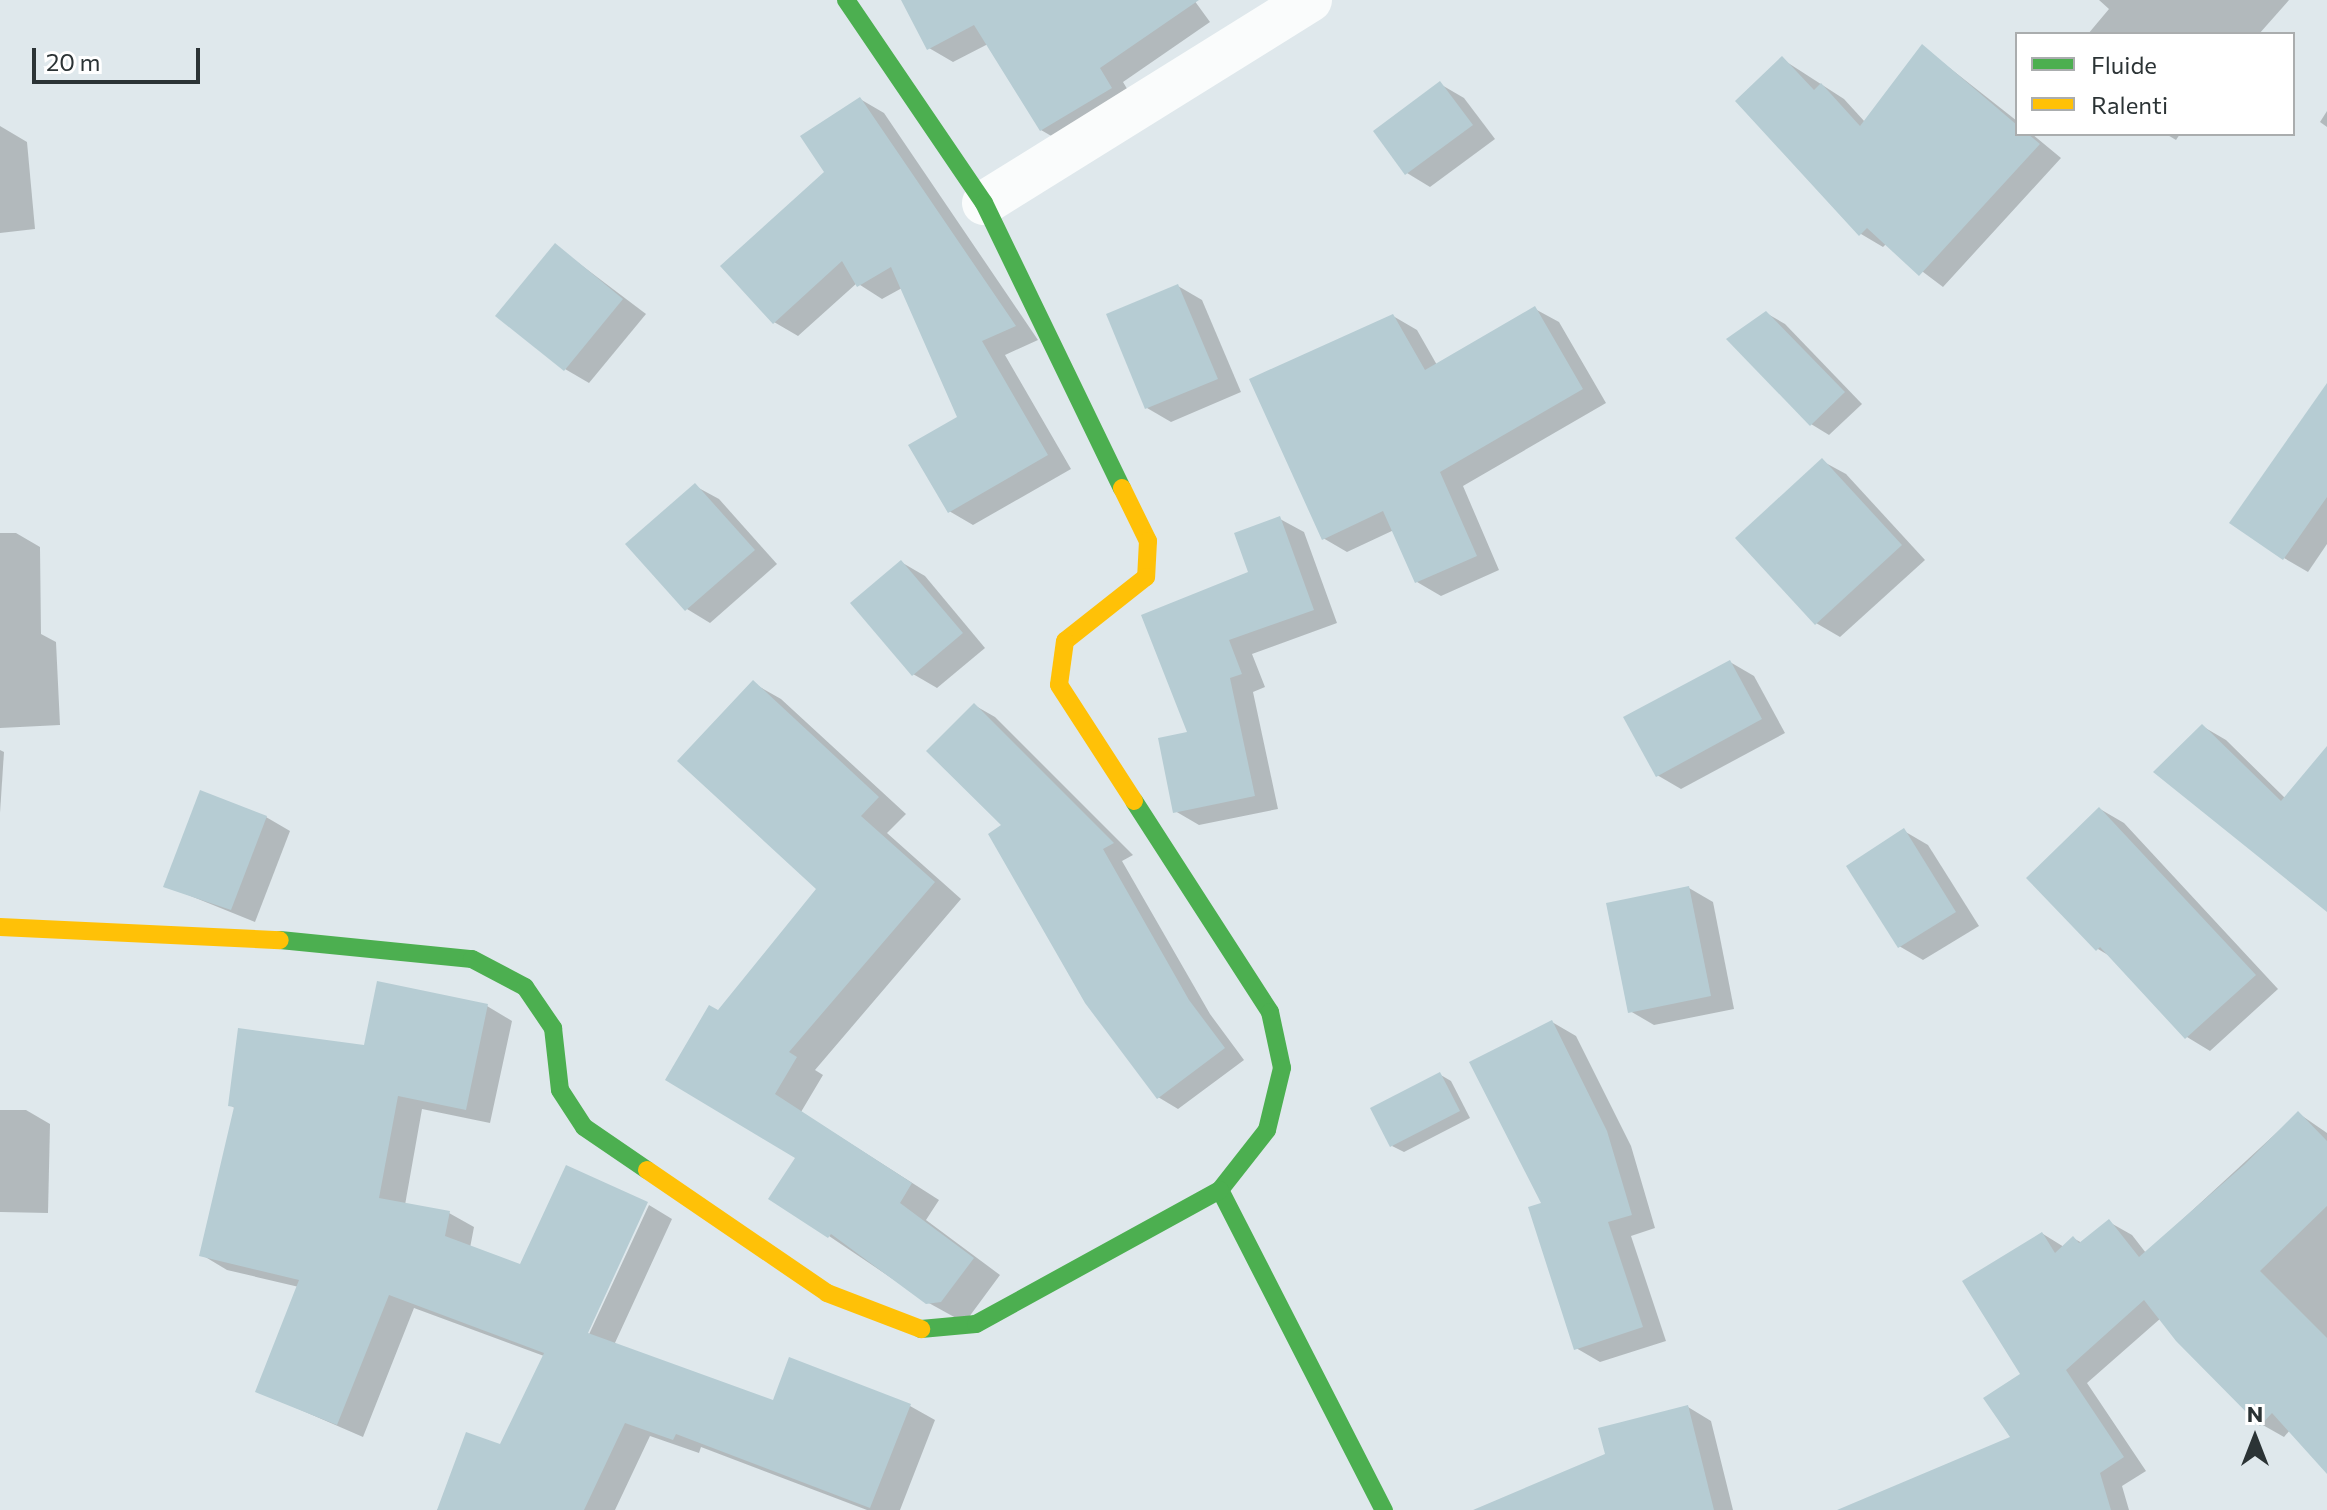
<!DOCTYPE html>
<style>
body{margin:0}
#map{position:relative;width:2327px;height:1510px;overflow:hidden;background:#dfe8ec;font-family:Commissioner,sans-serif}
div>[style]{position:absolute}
.shadow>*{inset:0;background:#0003}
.building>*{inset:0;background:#b6ccd3}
.street>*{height:44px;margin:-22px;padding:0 22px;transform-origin:22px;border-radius:22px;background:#fafcfc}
.fast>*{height:18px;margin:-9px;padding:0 9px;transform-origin:9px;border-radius:9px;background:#4caf50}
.slow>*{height:18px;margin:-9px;padding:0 9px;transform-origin:9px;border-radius:9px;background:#ffc107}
span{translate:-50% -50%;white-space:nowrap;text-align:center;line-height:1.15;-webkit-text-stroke:6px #fff;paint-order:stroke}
.legend{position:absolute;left:2015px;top:32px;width:280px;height:104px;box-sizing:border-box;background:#fff;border:2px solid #aaadae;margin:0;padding:10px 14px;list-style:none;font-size:24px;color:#2b3335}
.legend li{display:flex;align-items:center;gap:16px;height:40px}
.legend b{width:40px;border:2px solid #aaadae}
.north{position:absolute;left:2215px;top:1398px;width:80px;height:80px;-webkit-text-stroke:6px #fff;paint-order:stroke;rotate:0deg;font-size:22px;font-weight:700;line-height:32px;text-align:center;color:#2b3335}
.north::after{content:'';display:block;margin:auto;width:28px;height:36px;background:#2b3335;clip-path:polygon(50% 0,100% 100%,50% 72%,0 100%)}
.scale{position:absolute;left:32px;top:48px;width:168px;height:36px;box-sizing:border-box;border:4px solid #2b3335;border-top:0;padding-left:10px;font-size:24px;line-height:28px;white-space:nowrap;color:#2b3335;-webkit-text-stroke:6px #fff;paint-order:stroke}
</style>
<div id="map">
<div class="shadow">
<div style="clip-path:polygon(903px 0,1194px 0,1210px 22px,1123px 82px,1135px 102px,1065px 144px,1041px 130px,988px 44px,953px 62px,929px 48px)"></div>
<div style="clip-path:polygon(2099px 0,2289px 0,2259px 34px,2088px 34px,2109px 9px)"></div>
<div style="clip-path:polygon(1923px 47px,2017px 121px,2017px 134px,2032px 134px,2061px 158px,1943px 287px,1886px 244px,1883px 247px,1861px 234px,1782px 59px,1844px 99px,1865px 122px)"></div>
<div style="clip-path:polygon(1440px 84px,1464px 98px,1495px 139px,1430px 187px,1407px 173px)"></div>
<div style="clip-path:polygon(860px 99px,884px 113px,1038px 340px,1005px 355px,1071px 469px,973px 525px,949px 511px,959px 418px,902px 288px,882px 299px,857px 283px,798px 336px,774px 322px,827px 172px)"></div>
<div style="clip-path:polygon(2327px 111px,2327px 127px,2320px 122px)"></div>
<div style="clip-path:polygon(0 126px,27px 142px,35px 229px,0 233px)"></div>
<div style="clip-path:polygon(2166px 134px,2180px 134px,2176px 140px)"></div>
<div style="clip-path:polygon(556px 246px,646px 314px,589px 383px,565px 369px)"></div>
<div style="clip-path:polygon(1178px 286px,1202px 300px,1241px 392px,1171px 422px,1147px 408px)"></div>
<div style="clip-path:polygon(1535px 309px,1559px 322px,1606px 403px,1463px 486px,1499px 570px,1441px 596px,1417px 582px,1394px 530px,1347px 552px,1323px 538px,1393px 316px,1417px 330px,1437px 365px)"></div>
<div style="clip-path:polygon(1766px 313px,1785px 324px,1862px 404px,1829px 435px,1811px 424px)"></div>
<div style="clip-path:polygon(2327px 426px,2327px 544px,2308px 572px,2284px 558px)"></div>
<div style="clip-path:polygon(1822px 461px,1846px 474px,1925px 560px,1840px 637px,1816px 623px)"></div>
<div style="clip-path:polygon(695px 486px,719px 499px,777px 564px,710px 623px,687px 609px)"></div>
<div style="clip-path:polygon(1280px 519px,1304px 532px,1337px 623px,1252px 654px,1265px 687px,1253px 692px,1278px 809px,1199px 825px,1175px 811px,1190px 733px,1250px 573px)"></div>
<div style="clip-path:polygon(0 533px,16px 533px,40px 547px,41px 634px,56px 642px,60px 725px,0 728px)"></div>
<div style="clip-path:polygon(901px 562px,925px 576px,985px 648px,937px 688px,913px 674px)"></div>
<div style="clip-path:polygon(1730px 662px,1754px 676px,1785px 733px,1681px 789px,1657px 775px)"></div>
<div style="clip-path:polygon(753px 683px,781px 699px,906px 814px,887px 833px,961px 899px,815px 1070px,823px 1075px,801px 1112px,939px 1200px,926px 1220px,1000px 1275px,969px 1317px,956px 1318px,927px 1302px,829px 1236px,798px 1157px,718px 1013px,819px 889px)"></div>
<div style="clip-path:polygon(974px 705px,995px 717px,1133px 855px,1122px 861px,1210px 1014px,1244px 1060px,1178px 1109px,1158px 1097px)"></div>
<div style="clip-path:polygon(2202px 726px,2226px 740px,2286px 799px,2327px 791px,2327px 909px)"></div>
<div style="clip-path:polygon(0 750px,4px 752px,0 813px)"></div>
<div style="clip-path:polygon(2100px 809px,2124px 823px,2278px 989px,2210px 1051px,2187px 1037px,2113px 958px,2098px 949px)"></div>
<div style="clip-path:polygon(266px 817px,290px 831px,255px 922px,166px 886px)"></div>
<div style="clip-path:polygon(1904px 831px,1928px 845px,1979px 926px,1923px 960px,1899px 946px)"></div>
<div style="clip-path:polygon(1689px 888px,1713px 902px,1734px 1009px,1654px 1025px,1630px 1011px)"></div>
<div style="clip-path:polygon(487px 1006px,512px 1021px,490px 1123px,422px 1109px,405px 1205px,449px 1213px,474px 1227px,470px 1248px,585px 1343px,649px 1205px,672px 1219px,614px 1345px,774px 1402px,910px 1406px,935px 1420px,900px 1510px,867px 1510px,701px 1447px,699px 1453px,650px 1436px,615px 1510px,437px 1510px,501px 1447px,544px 1356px,414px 1308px,363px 1437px,257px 1391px,299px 1287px,227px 1270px,202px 1255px,236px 1109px,230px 1105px,366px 1047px)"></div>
<div style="clip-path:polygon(1552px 1022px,1576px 1036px,1631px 1146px,1655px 1228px,1631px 1236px,1666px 1341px,1600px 1362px,1576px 1348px,1544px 1204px)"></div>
<div style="clip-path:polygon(1439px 1074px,1451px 1081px,1470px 1118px,1404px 1152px,1392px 1146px)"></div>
<div style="clip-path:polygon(0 1110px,26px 1110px,50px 1124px,48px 1213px,0 1212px)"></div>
<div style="clip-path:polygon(2298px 1113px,2327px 1133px,2327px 1471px,2290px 1430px,2284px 1437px,2261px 1424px,2161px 1318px,2087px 1383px,2146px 1471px,2122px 1486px,2129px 1510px,1839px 1510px,2013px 1438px,2043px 1234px,2064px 1247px,2073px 1238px,2082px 1243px,2109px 1222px,2132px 1235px,2146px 1253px)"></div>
<div style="clip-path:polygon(1688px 1407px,1711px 1421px,1733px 1510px,1477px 1510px,1607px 1455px)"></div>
</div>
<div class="building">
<div style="clip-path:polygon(901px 0,1199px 0,1100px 68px,1112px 88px,1040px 131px,974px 25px,927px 50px)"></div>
<div style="clip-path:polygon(1922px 44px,2017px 125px,2017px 134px,2028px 134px,2040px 144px,1919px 276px,1867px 228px,1859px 236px,1735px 101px,1782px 56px,1814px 90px,1821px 83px,1860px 126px)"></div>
<div style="clip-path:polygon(1440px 81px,1473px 125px,1405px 175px,1373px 131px)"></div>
<div style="clip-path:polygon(860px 97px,1016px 326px,982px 341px,1048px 455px,948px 513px,908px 445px,957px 417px,891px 267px,857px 287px,842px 261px,773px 324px,720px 266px,824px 172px,800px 136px)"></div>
<div style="clip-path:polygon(555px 243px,623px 299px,564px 371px,495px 316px)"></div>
<div style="clip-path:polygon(1178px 284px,1218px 379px,1145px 409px,1106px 314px)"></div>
<div style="clip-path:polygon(1535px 306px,1583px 389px,1440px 472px,1477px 556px,1415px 583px,1383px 511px,1322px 540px,1249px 379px,1393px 314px,1425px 370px)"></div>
<div style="clip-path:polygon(1766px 311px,1845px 392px,1810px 426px,1726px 339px)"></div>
<div style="clip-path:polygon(2327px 383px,2327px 497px,2283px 560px,2229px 523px)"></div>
<div style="clip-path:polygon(1822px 458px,1902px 545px,1815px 625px,1735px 538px)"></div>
<div style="clip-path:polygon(695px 483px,755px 550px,685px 611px,625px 544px)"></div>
<div style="clip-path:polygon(1280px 516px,1314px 610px,1229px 640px,1242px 674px,1230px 678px,1255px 796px,1173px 813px,1158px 738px,1187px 732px,1141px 615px,1248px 572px,1234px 533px)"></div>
<div style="clip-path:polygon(901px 560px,963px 633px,912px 676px,850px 603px)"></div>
<div style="clip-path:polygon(1730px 660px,1762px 719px,1656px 777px,1623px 717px)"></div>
<div style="clip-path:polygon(753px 680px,879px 797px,861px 816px,935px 882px,789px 1052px,797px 1057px,775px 1094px,912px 1183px,900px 1203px,974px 1258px,941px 1302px,926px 1304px,831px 1234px,828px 1238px,768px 1199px,795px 1158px,665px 1080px,709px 1005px,718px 1010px,816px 889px,677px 761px)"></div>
<div style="clip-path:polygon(974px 703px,1114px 843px,1103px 849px,1189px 1000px,1225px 1048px,1157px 1099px,1085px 1003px,988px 834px,1001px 825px,926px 751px)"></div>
<div style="clip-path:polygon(2202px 724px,2281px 801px,2327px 746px,2327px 912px,2153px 772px)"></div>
<div style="clip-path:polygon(200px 790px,267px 816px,231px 910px,163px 887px)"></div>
<div style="clip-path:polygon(2099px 807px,2256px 975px,2185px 1039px,2100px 947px,2096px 951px,2026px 878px)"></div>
<div style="clip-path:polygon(1904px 828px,1956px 912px,1898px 948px,1846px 866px)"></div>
<div style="clip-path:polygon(1689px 886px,1711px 996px,1628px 1013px,1606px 903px)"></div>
<div style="clip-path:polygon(377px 981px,488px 1004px,466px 1110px,398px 1096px,379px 1198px,450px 1211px,445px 1236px,520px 1264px,566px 1165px,648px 1202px,588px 1333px,773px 1400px,789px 1357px,911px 1404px,870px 1508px,676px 1434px,673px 1440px,625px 1423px,584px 1510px,437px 1510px,466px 1432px,500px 1444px,544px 1353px,389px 1295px,337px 1425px,255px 1392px,299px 1280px,199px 1256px,234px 1107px,228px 1106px,238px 1028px,364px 1045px)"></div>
<div style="clip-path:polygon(1552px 1020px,1607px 1131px,1632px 1215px,1608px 1222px,1643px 1327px,1574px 1350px,1528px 1207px,1541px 1203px,1469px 1062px)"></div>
<div style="clip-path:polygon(1440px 1072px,1460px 1111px,1390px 1147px,1370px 1108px)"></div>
<div style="clip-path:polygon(2298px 1111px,2327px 1141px,2327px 1206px,2260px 1271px,2327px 1338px,2327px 1474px,2272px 1413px,2260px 1426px,2176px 1341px,2144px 1300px,2066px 1370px,2124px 1457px,2100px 1473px,2111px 1510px,1837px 1510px,2010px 1437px,1983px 1398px,2020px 1374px,1962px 1281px,2042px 1232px,2055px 1253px,2073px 1236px,2079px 1243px,2109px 1219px,2139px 1257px,2245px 1164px)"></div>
<div style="clip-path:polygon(1688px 1405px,1714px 1510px,1473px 1510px,1605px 1454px,1598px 1428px)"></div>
</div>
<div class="street">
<div style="left:984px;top:203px;width:384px;rotate:-31.9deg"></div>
</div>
<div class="fast">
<div style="left:846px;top:0;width:245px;rotate:55.8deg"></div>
<div style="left:984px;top:203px;width:317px;rotate:64.2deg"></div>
<div style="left:1134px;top:801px;width:251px;rotate:57.2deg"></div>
<div style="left:1270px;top:1012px;width:57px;rotate:77.9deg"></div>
<div style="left:1282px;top:1068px;width:64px;rotate:103.6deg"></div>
<div style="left:1267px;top:1130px;width:76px;rotate:128.1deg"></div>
<div style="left:1220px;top:1190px;width:360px;rotate:62.9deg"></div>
<div style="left:280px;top:940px;width:193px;rotate:5.7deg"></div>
<div style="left:472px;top:959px;width:60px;rotate:27.8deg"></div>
<div style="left:525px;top:987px;width:50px;rotate:55.7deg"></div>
<div style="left:553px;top:1028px;width:62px;rotate:83.6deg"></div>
<div style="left:560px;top:1090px;width:44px;rotate:57deg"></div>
<div style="left:584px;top:1127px;width:76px;rotate:34.3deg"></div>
<div style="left:921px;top:1329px;width:55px;rotate:-5.2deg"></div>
<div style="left:976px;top:1324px;width:278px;rotate:-28.8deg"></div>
</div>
<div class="slow">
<div style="left:1122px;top:488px;width:59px;rotate:63.9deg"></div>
<div style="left:1148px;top:541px;width:36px;rotate:93deg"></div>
<div style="left:1146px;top:577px;width:103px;rotate:141.7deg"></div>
<div style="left:1065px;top:641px;width:44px;rotate:97.8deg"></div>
<div style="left:1059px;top:685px;width:138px;rotate:57.1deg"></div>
<div style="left:0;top:927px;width:280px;rotate:2.7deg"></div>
<div style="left:647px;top:1170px;width:218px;rotate:34.3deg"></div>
<div style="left:827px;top:1293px;width:101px;rotate:21deg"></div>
</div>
<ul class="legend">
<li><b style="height:10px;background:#4caf50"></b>Fluide</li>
<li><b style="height:10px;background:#ffc107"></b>Ralenti</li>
</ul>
<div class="north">N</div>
<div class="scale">20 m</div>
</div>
